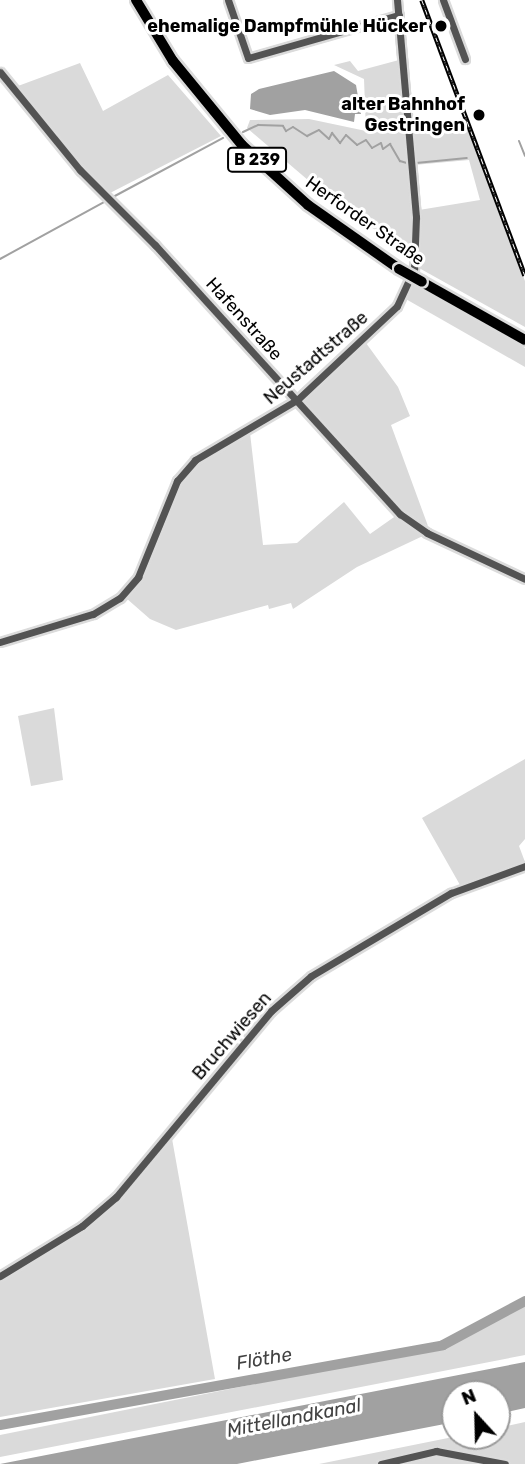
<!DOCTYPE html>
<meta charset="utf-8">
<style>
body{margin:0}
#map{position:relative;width:525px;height:1464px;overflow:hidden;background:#fff;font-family:Rubik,sans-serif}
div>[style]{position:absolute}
.green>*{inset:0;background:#dadada}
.water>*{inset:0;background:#a1a1a1}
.stream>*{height:2px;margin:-1px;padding:0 1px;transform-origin:1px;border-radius:1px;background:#a1a1a1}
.river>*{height:10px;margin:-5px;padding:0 5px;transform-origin:5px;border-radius:5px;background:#a1a1a1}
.roads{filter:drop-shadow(2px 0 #dbdbdb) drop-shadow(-2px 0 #dbdbdb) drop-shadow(0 2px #dbdbdb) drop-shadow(0 -2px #dbdbdb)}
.street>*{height:7px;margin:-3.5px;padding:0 3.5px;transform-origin:3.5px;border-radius:3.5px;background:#535353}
.primary>*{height:10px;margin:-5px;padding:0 5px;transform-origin:5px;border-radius:5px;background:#000}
.rail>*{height:4.5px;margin-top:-2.25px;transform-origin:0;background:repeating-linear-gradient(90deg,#fff 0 5px,#000 0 10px);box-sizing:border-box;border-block:2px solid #000}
.bridges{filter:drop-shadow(2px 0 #dbdbdb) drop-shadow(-2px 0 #dbdbdb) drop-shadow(0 2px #dbdbdb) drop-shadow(0 -2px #dbdbdb)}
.primary-bridge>*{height:10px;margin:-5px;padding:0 5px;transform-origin:5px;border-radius:5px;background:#000}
.dots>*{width:19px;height:19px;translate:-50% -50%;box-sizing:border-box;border:4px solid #fff;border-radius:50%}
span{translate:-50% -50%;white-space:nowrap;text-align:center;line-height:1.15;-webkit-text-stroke:6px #fff;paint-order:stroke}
.shield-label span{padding:2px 5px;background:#fff;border:2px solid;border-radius:5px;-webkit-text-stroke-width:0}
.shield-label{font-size:16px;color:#000;font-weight:700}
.poi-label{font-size:18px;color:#000;font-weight:700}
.right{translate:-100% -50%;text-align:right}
.street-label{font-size:18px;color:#000}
.water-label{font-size:19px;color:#424242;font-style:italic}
.north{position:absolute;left:441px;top:1380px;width:70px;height:70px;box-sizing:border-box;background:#fff;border:2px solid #999;border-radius:50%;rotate:338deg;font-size:19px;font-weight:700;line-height:28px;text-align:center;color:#000}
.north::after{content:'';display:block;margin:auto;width:24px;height:32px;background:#000;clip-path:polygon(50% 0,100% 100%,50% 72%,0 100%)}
</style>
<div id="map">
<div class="green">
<div style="clip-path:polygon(399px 60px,410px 192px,412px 254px,336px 204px,247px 128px,250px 120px,309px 119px,366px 131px,364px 79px,334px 65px,350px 61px,358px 71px)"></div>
<div style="clip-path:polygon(80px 63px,103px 111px,168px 75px,221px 136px,110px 193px,84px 168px,18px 86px)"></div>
<div style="clip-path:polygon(464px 118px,525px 281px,525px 327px,419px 268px,419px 210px,480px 200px,469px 160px,414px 165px,412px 127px)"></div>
<div style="clip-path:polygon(411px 283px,525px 348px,525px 367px,404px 298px)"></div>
<div style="clip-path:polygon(366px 343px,398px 387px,410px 416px,391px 425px,428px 526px,402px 511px,298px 400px)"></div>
<div style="clip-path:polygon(250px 433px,263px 545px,297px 543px,344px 502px,370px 534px,397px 515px,425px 535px,357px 567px,293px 609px,291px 603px,269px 609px,268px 605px,176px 630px,150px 619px,126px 598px,151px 558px,181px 483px,197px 462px)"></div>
<div style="clip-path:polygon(54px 708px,63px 780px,31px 786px,18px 716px)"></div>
<div style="clip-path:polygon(525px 759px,525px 839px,519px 846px,525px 862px,460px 885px,422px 818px)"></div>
<div style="clip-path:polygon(171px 1133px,215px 1379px,0 1417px,0 1280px,87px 1229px,124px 1198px)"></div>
<div style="clip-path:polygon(525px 1304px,525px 1355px,0 1457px,0 1435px,444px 1346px)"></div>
<div style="clip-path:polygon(525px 1422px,525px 1464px,319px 1464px,458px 1436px,497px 1436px,497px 1428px)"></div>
</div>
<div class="water">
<div style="clip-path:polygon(334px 71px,356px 85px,361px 114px,355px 114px,354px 122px,305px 110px,270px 115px,250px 109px,251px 94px,259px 89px)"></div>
<div style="clip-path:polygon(525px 1362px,525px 1408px,497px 1414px,497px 1394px,455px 1394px,455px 1422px,237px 1464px,0 1464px)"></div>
</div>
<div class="stream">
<div style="left:243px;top:132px;width:17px;rotate:-25deg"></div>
<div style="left:258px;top:125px;width:25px;rotate:2deg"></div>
<div style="left:283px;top:126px;width:6px;rotate:59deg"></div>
<div style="left:286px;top:131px;width:8px;rotate:-30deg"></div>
<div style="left:293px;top:127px;width:17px;rotate:33deg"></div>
<div style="left:307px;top:136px;width:13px;rotate:-27deg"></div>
<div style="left:319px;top:130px;width:13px;rotate:42deg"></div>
<div style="left:329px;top:139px;width:7px;rotate:-63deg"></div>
<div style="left:332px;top:133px;width:13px;rotate:51deg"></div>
<div style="left:340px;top:143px;width:10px;rotate:-53deg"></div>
<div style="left:346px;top:135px;width:15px;rotate:42deg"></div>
<div style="left:357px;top:145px;width:10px;rotate:-29deg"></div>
<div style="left:366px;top:140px;width:10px;rotate:53deg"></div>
<div style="left:372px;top:148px;width:10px;rotate:-29deg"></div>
<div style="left:381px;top:143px;width:6px;rotate:72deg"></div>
<div style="left:383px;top:149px;width:9px;rotate:-36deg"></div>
<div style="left:390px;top:144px;width:20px;rotate:60deg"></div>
<div style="left:400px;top:161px;width:7px;rotate:16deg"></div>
<div style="left:519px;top:141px;width:16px;rotate:68deg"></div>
<div style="left:416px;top:163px;width:51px;rotate:-5.6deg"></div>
<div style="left:113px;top:197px;width:125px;rotate:-28.2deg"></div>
<div style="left:0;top:259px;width:119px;rotate:-28.7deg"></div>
</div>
<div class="river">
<div style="left:0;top:1425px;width:450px;rotate:-10.2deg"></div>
<div style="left:443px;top:1345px;width:93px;rotate:-28.2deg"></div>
</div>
<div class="roads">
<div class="street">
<div style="left:228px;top:0;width:61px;rotate:71deg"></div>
<div style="left:248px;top:58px;width:157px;rotate:-15.9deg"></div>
<div style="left:443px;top:0;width:63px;rotate:69.6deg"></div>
<div style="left:0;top:72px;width:127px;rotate:50.8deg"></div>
<div style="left:80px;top:170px;width:106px;rotate:45deg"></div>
<div style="left:155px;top:245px;width:364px;rotate:47.7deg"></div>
<div style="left:400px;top:514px;width:33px;rotate:35deg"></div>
<div style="left:427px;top:533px;width:108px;rotate:25.1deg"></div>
<div style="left:0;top:642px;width:97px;rotate:-16.8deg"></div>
<div style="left:93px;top:614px;width:31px;rotate:-31deg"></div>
<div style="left:120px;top:598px;width:28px;rotate:-49deg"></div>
<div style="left:138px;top:577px;width:104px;rotate:-67.9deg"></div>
<div style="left:177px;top:481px;width:28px;rotate:-49deg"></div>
<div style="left:195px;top:460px;width:118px;rotate:-30.5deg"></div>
<div style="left:297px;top:400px;width:137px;rotate:-43.2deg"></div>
<div style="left:397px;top:306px;width:41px;rotate:-65.3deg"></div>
<div style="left:414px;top:269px;width:52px;rotate:-87.8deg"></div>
<div style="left:416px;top:217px;width:218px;rotate:-95deg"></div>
<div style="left:0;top:1276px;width:96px;rotate:-31.4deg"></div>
<div style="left:82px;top:1226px;width:45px;rotate:-40.5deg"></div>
<div style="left:116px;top:1197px;width:242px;rotate:-50.2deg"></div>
<div style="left:271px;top:1011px;width:53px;rotate:-41.2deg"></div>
<div style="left:311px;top:976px;width:163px;rotate:-30.7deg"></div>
<div style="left:451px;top:893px;width:79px;rotate:-20deg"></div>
<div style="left:381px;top:1464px;width:57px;rotate:-13.3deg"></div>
<div style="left:436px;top:1451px;width:70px;rotate:10.7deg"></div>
</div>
<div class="primary">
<div style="left:136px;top:0;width:71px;rotate:58.8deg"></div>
<div style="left:173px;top:61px;width:109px;rotate:50.6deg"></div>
<div style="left:242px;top:145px;width:89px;rotate:42.3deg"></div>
<div style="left:308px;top:205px;width:111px;rotate:35.1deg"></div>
<div style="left:422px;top:282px;width:118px;rotate:29.4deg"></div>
</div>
</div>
<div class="rail">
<div style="left:422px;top:0;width:294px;rotate:69.5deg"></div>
</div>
<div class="bridges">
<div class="primary-bridge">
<div style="left:399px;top:269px;width:26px;rotate:29deg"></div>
</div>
</div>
<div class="dots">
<div style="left:441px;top:26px;background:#000"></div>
<div style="left:479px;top:115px;background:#000"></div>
</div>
<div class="shield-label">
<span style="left:257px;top:160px">B 239</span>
</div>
<div class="poi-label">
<span class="right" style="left:427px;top:26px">ehemalige Dampfmühle Hücker</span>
<span class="right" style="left:465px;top:115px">alter Bahnhof<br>Gestringen</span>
</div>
<div class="street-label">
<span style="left:365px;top:221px;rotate:35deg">Herforder Straße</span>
<span style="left:244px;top:319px;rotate:48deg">Hafenstraße</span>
<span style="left:316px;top:358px;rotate:-41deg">Neustadtstraße</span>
<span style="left:232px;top:1036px;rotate:-49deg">Bruchwiesen</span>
</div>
<div class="water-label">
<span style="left:264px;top:1359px;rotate:-10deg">Flöthe</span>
<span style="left:294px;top:1418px;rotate:-11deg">Mittellandkanal</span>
</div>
<div class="north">N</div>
</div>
